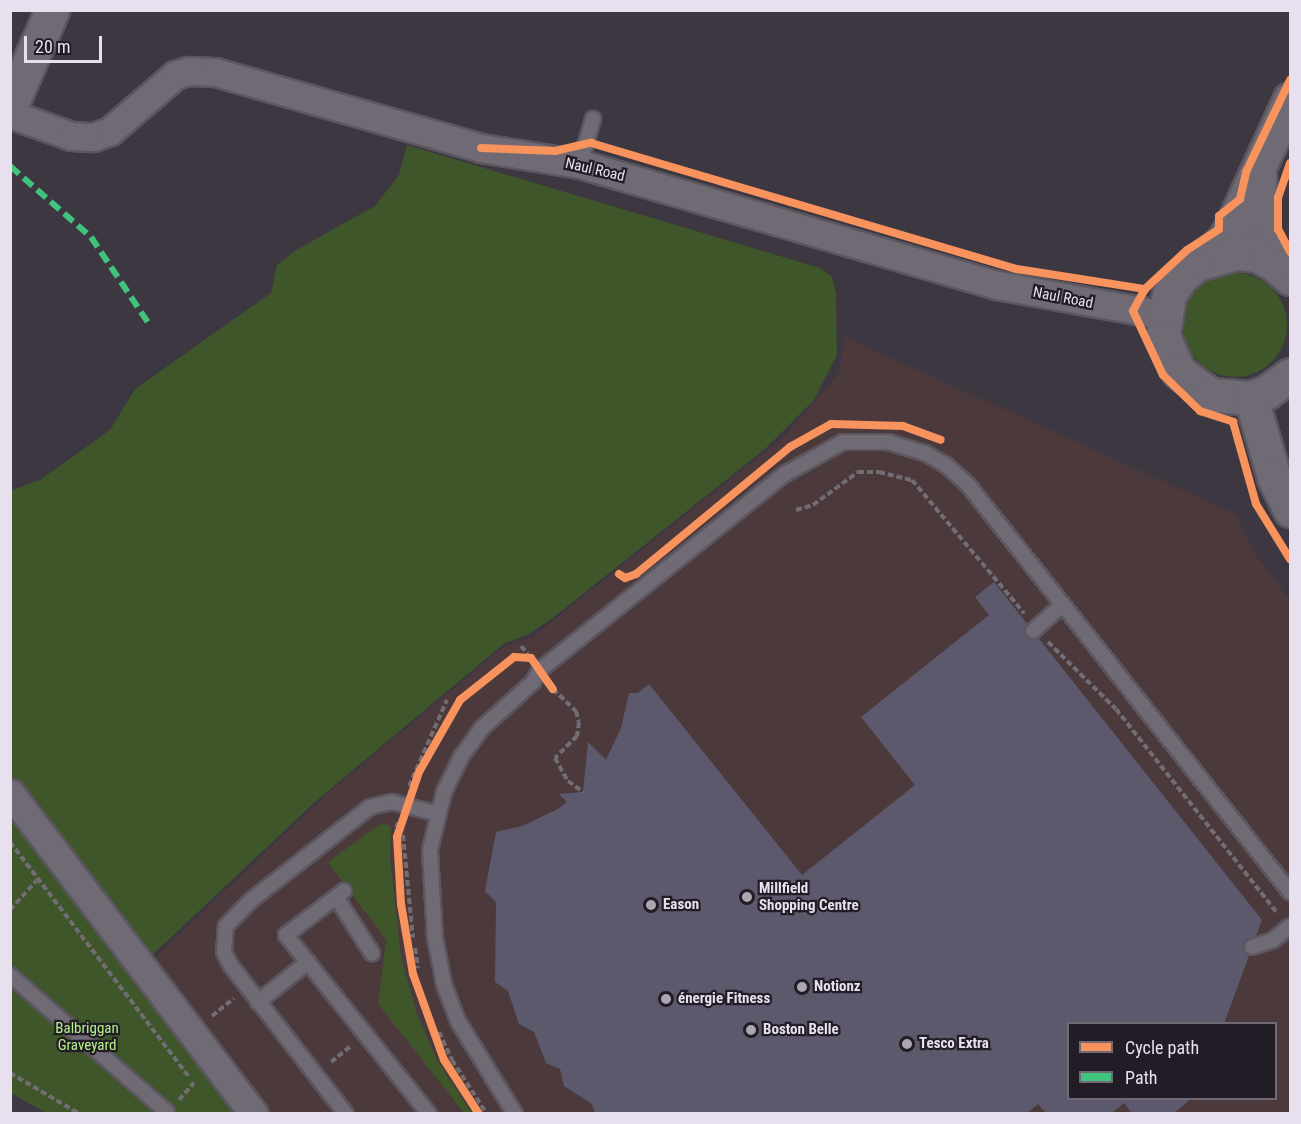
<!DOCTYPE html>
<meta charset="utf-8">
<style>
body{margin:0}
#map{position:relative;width:1301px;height:1124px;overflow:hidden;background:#3d3742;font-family:"Roboto Condensed",sans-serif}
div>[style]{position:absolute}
.commercial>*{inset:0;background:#4c393c}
.green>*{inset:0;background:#3e5629}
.round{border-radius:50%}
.building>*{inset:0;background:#5d596d}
.path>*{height:4px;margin-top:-2px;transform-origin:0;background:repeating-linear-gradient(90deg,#726d75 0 6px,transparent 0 9px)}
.roads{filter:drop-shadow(2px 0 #5b5660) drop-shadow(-2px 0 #5b5660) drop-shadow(0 2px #5b5660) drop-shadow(0 -2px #5b5660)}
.service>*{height:14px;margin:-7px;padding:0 7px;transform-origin:7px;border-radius:7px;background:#6f6a73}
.minor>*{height:27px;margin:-13.5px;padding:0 13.5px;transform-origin:13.5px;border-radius:13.5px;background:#6f6a73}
.tertiary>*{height:33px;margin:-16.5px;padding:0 16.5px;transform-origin:16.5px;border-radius:16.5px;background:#6f6a73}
.quiet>*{height:6px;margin-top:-3px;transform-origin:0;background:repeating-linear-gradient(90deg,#40c37c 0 12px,transparent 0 18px)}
.cycleway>*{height:8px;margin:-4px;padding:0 4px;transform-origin:4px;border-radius:4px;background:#f8935d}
.dots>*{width:16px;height:16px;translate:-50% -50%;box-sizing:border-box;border:3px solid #221c26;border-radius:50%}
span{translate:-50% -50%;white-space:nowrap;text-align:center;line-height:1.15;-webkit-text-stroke:4.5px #221c26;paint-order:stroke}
.street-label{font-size:15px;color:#e8e0ee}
.poi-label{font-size:15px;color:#e8e0ee;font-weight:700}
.left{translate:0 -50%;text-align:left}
.park-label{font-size:15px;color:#b5f286}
.frame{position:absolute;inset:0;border:12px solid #e8e0ee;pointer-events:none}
.legend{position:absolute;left:1067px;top:1022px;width:210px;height:78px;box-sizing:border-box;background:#221c26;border:2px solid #716a76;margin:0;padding:8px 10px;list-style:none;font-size:18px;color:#e8e0ee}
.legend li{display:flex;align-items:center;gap:12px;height:30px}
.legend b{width:30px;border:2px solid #716a76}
.scale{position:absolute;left:24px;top:36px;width:78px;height:27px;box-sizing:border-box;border:3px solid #e8e0ee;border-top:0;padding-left:8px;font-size:18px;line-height:21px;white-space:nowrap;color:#e8e0ee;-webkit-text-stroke:4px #221c26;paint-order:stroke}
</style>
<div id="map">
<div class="commercial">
<div style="clip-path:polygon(evenodd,845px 337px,1235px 514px,1257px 557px,1290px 600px,1290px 1113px,263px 1113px,147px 965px,328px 793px,505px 646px,534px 636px,785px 436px,839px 373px,845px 337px,1068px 1024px,1276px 1024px,1276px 1098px,1068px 1098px,1068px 1024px)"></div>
</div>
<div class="green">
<div style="clip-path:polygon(407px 145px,820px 268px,832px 277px,836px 294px,837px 355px,814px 400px,765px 449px,554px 617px,529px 634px,505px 643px,316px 801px,148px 959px,11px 775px,10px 491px,40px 480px,110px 430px,135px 389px,271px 293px,277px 265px,296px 250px,375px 206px,399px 175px)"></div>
<div class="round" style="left:1183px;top:273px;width:104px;height:104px"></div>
<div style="clip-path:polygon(10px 805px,241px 1113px,46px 1113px,11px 1093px)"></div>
<div style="clip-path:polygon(380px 824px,389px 825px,391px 829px,390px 857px,401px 956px,417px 1014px,437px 1060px,472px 1113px,464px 1113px,378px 1004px,386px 940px,328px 862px)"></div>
</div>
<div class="building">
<div style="clip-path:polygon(994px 582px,1262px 920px,1224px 1024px,1068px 1024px,1068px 1098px,1192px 1098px,1173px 1114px,1132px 1114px,1124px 1103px,1111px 1114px,1047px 1114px,1038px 1104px,1026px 1114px,595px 1114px,592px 1104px,564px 1086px,560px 1069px,546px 1063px,534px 1032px,519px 1024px,508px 991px,495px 982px,496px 902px,485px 891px,496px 832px,522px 826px,558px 809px,567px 802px,559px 794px,583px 792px,588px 742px,606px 760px,621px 728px,629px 693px,638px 693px,649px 684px,802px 875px,915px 785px,861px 717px,989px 615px,975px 597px)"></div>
</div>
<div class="path">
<div style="left:796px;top:510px;width:18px;rotate:-16deg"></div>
<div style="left:813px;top:505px;width:56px;rotate:-36.3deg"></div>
<div style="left:858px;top:472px;width:21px"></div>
<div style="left:879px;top:472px;width:34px;rotate:14deg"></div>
<div style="left:912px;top:480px;width:174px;rotate:49.9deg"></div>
<div style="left:1048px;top:642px;width:95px;rotate:44.6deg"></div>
<div style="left:1116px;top:709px;width:260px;rotate:51.7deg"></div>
<div style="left:521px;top:646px;width:11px;rotate:49deg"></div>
<div style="left:553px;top:689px;width:32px;rotate:44deg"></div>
<div style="left:576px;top:711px;width:11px;rotate:75deg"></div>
<div style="left:579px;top:722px;width:14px;rotate:98deg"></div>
<div style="left:577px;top:736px;width:31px;rotate:135deg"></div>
<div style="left:555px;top:758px;width:26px;rotate:61deg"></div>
<div style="left:568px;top:781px;width:19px;rotate:36deg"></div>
<div style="left:409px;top:786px;width:94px;rotate:-66.2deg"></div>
<div style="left:398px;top:822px;width:9px;rotate:108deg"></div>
<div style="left:395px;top:831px;width:9px;rotate:27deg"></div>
<div style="left:403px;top:835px;width:103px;rotate:84.5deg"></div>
<div style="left:10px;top:842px;width:294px;rotate:52.7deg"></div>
<div style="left:10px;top:910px;width:40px;rotate:-48deg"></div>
<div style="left:415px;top:948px;width:20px;rotate:81deg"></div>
<div style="left:212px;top:1016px;width:28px;rotate:-39deg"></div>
<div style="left:439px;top:1032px;width:31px;rotate:65deg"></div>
<div style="left:452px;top:1060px;width:64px;rotate:57.1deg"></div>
<div style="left:331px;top:1062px;width:26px;rotate:-39deg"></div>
<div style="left:10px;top:1073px;width:81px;rotate:30.4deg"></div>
<div style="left:179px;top:1100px;width:23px;rotate:-49deg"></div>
</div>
<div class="roads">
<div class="service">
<div style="left:580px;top:164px;width:47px;rotate:-73.9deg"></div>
<div style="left:1033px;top:631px;width:39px;rotate:-42deg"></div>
<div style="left:344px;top:891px;width:73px;rotate:142.8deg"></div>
<div style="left:286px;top:935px;width:229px;rotate:51.4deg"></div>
<div style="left:336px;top:897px;width:67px;rotate:57.3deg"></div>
<div style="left:1252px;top:947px;width:22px;rotate:-18deg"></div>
<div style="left:1273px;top:940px;width:22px;rotate:-39deg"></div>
<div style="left:10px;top:975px;width:208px;rotate:41.1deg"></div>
<div style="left:258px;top:1002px;width:64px;rotate:-38.7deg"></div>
<div style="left:346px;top:1114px;width:187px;rotate:-127.8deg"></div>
<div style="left:231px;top:966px;width:16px;rotate:-117deg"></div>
<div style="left:224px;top:952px;width:26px;rotate:-86deg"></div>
<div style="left:226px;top:926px;width:35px;rotate:-46deg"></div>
<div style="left:250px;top:901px;width:152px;rotate:-38.1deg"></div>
<div style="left:370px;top:807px;width:23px;rotate:-13deg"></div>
<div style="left:392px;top:802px;width:48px;rotate:14.6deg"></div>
<div style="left:515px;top:1114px;width:109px;rotate:-121.5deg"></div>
<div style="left:458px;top:1021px;width:40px;rotate:-111deg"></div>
<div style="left:444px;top:984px;width:47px;rotate:-101.1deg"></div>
<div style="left:435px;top:938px;width:88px;rotate:-93.3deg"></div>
<div style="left:430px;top:850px;width:60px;rotate:-76.4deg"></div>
<div style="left:444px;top:792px;width:39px;rotate:-64deg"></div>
<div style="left:461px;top:757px;width:36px;rotate:-54deg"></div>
<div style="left:482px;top:728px;width:69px;rotate:-42deg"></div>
<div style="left:533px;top:682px;width:14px;rotate:-60deg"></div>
<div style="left:540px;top:670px;width:314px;rotate:-38.7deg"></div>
<div style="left:785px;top:474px;width:66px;rotate:-28.9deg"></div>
<div style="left:843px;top:442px;width:45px"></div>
<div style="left:888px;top:442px;width:39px;rotate:17deg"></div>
<div style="left:925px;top:453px;width:24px;rotate:30deg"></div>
<div style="left:946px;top:465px;width:31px;rotate:42deg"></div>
<div style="left:969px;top:486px;width:518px;rotate:51.67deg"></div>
</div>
<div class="minor">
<div style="left:10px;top:114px;width:65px;rotate:19.8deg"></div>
<div style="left:71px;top:136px;width:22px;rotate:3deg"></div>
<div style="left:93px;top:137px;width:18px;rotate:-19deg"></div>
<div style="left:110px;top:131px;width:86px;rotate:-40.7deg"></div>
<div style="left:175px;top:75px;width:14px;rotate:-17deg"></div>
<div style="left:188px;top:71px;width:27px;rotate:2deg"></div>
<div style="left:215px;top:72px;width:277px;rotate:15.9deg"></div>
<div style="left:481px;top:148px;width:100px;rotate:9.2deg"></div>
<div style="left:580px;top:164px;width:434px;rotate:16.2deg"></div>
<div style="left:997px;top:285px;width:169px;rotate:10.2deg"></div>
<div style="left:10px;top:793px;width:403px;rotate:52.8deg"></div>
</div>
<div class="tertiary">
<div style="left:10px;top:107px;width:106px;rotate:-66.6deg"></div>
<div style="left:1259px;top:174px;width:69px;rotate:87.5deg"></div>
<div style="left:1262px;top:243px;width:24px;rotate:60deg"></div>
<div style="left:1198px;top:263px;width:35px;rotate:-41deg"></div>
<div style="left:1224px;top:240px;width:14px;rotate:-60deg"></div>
<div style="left:1231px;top:228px;width:142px;rotate:-65.4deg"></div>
<div style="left:1290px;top:278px;width:21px;rotate:-139deg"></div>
<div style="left:1274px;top:264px;width:20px;rotate:-153deg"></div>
<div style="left:1256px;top:255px;width:20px;rotate:-174deg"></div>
<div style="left:1236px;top:253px;width:41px;rotate:164.2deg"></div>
<div style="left:1197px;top:264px;width:21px;rotate:141deg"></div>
<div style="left:1181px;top:277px;width:22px;rotate:124deg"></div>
<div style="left:1169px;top:295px;width:41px;rotate:98.3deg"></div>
<div style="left:1163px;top:336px;width:39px;rotate:66deg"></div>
<div style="left:1179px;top:372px;width:39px;rotate:36deg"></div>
<div style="left:1211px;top:395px;width:40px;rotate:4.3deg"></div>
<div style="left:1251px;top:398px;width:17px;rotate:-21deg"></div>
<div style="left:1267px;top:392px;width:29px;rotate:-36deg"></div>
<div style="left:1251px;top:398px;width:82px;rotate:73.8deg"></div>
<div style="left:1274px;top:477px;width:37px;rotate:64deg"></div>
</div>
</div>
<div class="quiet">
<div style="left:10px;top:166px;width:108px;rotate:41.2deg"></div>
<div style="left:91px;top:237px;width:105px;rotate:56.3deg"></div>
</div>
<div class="cycleway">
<div style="left:481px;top:148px;width:74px;rotate:2.3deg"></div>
<div style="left:555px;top:151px;width:37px;rotate:-13deg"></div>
<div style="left:591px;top:143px;width:444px;rotate:16.5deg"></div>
<div style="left:1017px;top:269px;width:130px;rotate:8.9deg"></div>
<div style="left:1145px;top:289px;width:57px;rotate:-42.9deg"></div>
<div style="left:1187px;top:250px;width:38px;rotate:-33deg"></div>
<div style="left:1219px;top:229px;width:13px;rotate:-90deg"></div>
<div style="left:1219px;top:216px;width:27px;rotate:-39deg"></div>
<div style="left:1240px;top:199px;width:28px;rotate:-77deg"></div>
<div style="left:1246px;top:172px;width:102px;rotate:-64.4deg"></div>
<div style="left:1290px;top:163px;width:36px;rotate:109deg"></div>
<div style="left:1278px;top:197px;width:32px;rotate:90deg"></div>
<div style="left:1278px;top:229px;width:26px;rotate:62deg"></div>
<div style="left:1145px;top:289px;width:25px;rotate:119deg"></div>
<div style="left:1133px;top:311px;width:71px;rotate:64.9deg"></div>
<div style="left:1163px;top:375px;width:52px;rotate:44.2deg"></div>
<div style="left:1200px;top:411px;width:35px;rotate:18deg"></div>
<div style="left:1233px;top:422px;width:85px;rotate:74.3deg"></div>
<div style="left:1256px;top:504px;width:65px;rotate:58.3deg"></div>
<div style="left:619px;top:574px;width:7px;rotate:34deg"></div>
<div style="left:625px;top:578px;width:12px;rotate:-20deg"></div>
<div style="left:636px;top:574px;width:200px;rotate:-39.5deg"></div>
<div style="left:790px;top:447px;width:47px;rotate:-29.3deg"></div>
<div style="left:831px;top:424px;width:72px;rotate:1.6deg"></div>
<div style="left:903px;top:426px;width:40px;rotate:20.2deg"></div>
<div style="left:479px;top:1114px;width:64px;rotate:-122.9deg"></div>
<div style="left:444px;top:1060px;width:91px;rotate:-109.8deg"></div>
<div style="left:413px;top:974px;width:71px;rotate:-99.7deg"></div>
<div style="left:401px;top:904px;width:67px;rotate:-93.4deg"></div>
<div style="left:397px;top:837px;width:69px;rotate:-71.3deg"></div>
<div style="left:419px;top:772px;width:83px;rotate:-60.3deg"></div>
<div style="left:460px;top:700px;width:69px;rotate:-38.5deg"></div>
<div style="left:514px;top:657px;width:17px;rotate:3deg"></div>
<div style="left:531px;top:658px;width:38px;rotate:55deg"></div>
</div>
<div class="dots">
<div style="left:747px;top:897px;background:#aca5b2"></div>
<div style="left:651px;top:905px;background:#aca5b2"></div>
<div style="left:802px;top:987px;background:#aca5b2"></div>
<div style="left:666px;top:999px;background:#aca5b2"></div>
<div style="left:751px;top:1030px;background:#aca5b2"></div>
<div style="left:907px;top:1044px;background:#aca5b2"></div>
</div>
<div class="street-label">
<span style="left:595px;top:170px;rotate:13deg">Naul Road</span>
<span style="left:1063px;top:298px;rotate:11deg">Naul Road</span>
</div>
<div class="poi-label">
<span class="left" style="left:759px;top:897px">Millfield<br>Shopping Centre</span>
<span class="left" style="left:663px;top:905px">Eason</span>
<span class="left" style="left:814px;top:987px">Notionz</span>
<span class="left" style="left:678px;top:999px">énergie Fitness</span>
<span class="left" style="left:763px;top:1030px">Boston Belle</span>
<span class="left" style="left:919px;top:1044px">Tesco Extra</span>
</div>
<div class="park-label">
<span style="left:87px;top:1037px">Balbriggan<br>Graveyard</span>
</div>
<div class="frame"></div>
<ul class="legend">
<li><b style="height:8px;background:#f8935d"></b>Cycle path</li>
<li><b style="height:8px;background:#40c37c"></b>Path</li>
</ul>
<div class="scale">20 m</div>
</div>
